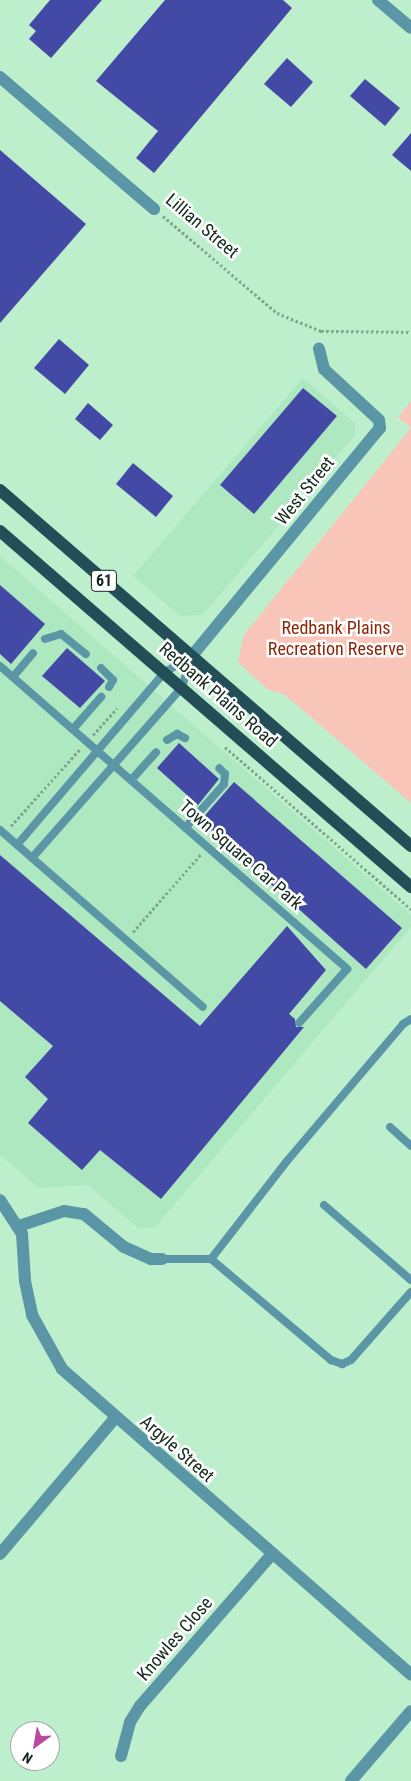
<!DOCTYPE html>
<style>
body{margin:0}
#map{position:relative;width:411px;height:1781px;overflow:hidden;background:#bdefcd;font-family:"Roboto Condensed",sans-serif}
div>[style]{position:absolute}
.built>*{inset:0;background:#aee8c1}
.green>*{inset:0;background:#f9c5b8}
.building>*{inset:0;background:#424aa6}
.path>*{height:3px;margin-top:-1.5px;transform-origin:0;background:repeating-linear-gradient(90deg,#80a78d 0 2.5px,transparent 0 5px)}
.lane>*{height:8px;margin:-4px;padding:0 4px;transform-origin:4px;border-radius:4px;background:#5a96a5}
.street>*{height:12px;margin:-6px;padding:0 6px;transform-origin:6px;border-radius:6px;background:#5a96a5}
.primary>*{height:12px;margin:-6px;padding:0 6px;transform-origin:6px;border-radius:6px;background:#234e58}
span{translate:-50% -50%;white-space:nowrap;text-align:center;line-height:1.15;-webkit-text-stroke:5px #fff;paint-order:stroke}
.shield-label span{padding:1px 4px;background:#fff;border:1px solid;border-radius:4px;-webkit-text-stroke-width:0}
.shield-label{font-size:16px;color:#15291d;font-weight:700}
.street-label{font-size:18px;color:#15291d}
.park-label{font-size:18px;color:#8b2608}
.north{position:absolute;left:10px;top:1721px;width:50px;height:50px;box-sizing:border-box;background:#fff;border:1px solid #a1a9a5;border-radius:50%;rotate:212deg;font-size:14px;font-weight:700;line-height:20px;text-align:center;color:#15291d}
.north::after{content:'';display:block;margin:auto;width:18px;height:22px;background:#b948a4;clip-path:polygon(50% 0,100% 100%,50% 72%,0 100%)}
</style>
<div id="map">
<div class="built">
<div style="clip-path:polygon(303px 378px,355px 423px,355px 435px,203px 615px,180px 616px,133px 576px)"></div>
<div style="clip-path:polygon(0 556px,411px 915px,411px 927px,155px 1227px,139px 1229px,88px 1185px,39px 1188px,0 1155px)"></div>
</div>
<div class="green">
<div style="clip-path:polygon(411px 401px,411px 803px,285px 695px,267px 689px,238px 662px,244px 635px,411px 428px,398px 417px)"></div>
</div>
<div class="building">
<div style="clip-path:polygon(50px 0,102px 0,51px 58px,29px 39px,36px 31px,29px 25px)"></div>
<div style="clip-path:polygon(165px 0,283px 0,292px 8px,154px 173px,136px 158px,158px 131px,96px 81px)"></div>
<div style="clip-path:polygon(287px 58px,313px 82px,291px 107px,264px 84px)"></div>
<div style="clip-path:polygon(365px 79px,400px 108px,385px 126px,350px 96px)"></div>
<div style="clip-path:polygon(411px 133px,411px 171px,392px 155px)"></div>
<div style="clip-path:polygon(0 150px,86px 224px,0 323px)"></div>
<div style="clip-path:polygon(59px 339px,89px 365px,65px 394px,34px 368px)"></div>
<div style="clip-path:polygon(303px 388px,337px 416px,254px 514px,220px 485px)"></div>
<div style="clip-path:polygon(88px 403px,113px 425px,100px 440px,75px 419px)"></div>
<div style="clip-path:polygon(133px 463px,173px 496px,156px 517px,116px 484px)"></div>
<div style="clip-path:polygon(0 585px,45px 624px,11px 664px,0 654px)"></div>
<div style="clip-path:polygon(67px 648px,105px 681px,80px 708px,42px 676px)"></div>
<div style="clip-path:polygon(179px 743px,219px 779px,198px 805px,157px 768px)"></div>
<div style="clip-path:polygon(234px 782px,402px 928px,366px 969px,200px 821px)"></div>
<div style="clip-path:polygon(0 855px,200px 1026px,287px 926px,326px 970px,289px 1014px,295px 1019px,296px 1027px,304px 1027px,161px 1199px,100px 1150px,82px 1170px,28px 1123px,48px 1099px,25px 1077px,53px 1046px,0 1001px)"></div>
</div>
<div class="path">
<div style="left:163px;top:216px;width:150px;rotate:40.4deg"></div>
<div style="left:277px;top:313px;width:48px;rotate:22.2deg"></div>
<div style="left:321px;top:331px;width:90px;rotate:0.6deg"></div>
<div style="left:93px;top:735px;width:36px;rotate:-48deg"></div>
<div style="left:225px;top:747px;width:247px;rotate:41.1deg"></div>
<div style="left:11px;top:826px;width:103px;rotate:-48.1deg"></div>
<div style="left:133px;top:932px;width:103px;rotate:-48.9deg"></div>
</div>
<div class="lane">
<div style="left:45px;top:639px;width:17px;rotate:-17deg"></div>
<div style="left:61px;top:634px;width:32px;rotate:39deg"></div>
<div style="left:0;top:666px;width:461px;rotate:41.1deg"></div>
<div style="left:347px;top:969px;width:72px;rotate:131.6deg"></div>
<div style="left:101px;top:668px;width:17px;rotate:45deg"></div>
<div style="left:113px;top:680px;width:8px;rotate:120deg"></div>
<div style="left:13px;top:677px;width:31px;rotate:-50deg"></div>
<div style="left:73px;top:729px;width:43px;rotate:-48.8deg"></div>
<div style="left:167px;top:740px;width:12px;rotate:-31deg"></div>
<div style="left:177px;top:734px;width:9px;rotate:27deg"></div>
<div style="left:132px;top:779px;width:36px;rotate:-48deg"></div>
<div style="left:186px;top:827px;width:57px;rotate:-48.5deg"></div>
<div style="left:224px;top:784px;width:10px;rotate:-84deg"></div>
<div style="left:225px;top:774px;width:8px;rotate:-135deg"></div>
<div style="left:0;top:830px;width:269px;rotate:41.1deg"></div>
<div style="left:17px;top:845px;width:228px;rotate:-49.5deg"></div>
<div style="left:165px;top:672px;width:30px;rotate:-30deg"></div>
<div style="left:32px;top:858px;width:227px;rotate:-48.7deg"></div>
<div style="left:182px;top:687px;width:31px;rotate:-73deg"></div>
<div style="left:390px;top:1127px;width:28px;rotate:42deg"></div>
<div style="left:324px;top:1205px;width:115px;rotate:40.8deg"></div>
<div style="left:162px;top:1259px;width:49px"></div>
<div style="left:211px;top:1259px;width:157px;rotate:40.1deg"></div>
<div style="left:331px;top:1360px;width:12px;rotate:20deg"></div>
<div style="left:342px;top:1364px;width:10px;rotate:-24deg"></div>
<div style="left:351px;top:1360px;width:91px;rotate:-48.6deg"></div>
<div style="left:211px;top:1259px;width:124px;rotate:-52.2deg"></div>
<div style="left:287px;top:1161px;width:180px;rotate:-49.7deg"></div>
<div style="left:403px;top:1024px;width:9px;rotate:-32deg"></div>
</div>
<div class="street">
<div style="left:378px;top:0;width:43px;rotate:40.3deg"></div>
<div style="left:0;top:77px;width:203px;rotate:40.6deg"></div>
<div style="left:191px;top:657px;width:297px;rotate:-50.5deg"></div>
<div style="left:380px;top:428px;width:8px;rotate:-97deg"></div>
<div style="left:379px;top:420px;width:75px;rotate:-137.2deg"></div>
<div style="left:324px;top:369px;width:21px;rotate:-104deg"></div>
<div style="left:0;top:1200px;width:40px;rotate:57.1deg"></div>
<div style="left:22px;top:1234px;width:47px;rotate:86.3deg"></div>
<div style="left:25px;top:1281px;width:35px;rotate:78deg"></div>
<div style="left:32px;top:1315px;width:62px;rotate:60.9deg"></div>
<div style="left:62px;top:1369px;width:464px;rotate:41.2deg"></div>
<div style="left:19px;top:1226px;width:47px;rotate:-18.4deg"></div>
<div style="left:64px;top:1211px;width:20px;rotate:9deg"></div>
<div style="left:84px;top:1214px;width:52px;rotate:39.5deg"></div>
<div style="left:124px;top:1247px;width:30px;rotate:24deg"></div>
<div style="left:151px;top:1259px;width:11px"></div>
<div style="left:0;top:1554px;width:178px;rotate:-49.8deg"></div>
<div style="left:121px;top:1756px;width:35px;rotate:-75deg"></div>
<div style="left:130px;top:1722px;width:19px;rotate:-58deg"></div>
<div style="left:140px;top:1706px;width:201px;rotate:-49deg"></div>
<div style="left:351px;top:1781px;width:92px;rotate:-49.4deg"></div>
</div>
<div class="primary">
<div style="left:0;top:490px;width:544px;rotate:40.9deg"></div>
<div style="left:0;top:531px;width:544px;rotate:40.9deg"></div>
</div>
<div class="shield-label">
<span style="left:104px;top:581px">61</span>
</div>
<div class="street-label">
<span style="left:202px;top:226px;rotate:40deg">Lillian Street</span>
<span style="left:305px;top:491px;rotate:-51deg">West Street</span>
<span style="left:218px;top:695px;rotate:41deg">Redbank Plains Road</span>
<span style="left:241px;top:855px;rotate:41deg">Town Square Car Park</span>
<span style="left:177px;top:1449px;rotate:41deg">Argyle Street</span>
<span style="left:175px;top:1639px;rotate:-49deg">Knowles Close</span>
</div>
<div class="park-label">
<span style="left:336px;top:639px">Redbank Plains<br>Recreation Reserve</span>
</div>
<div class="north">N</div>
</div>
